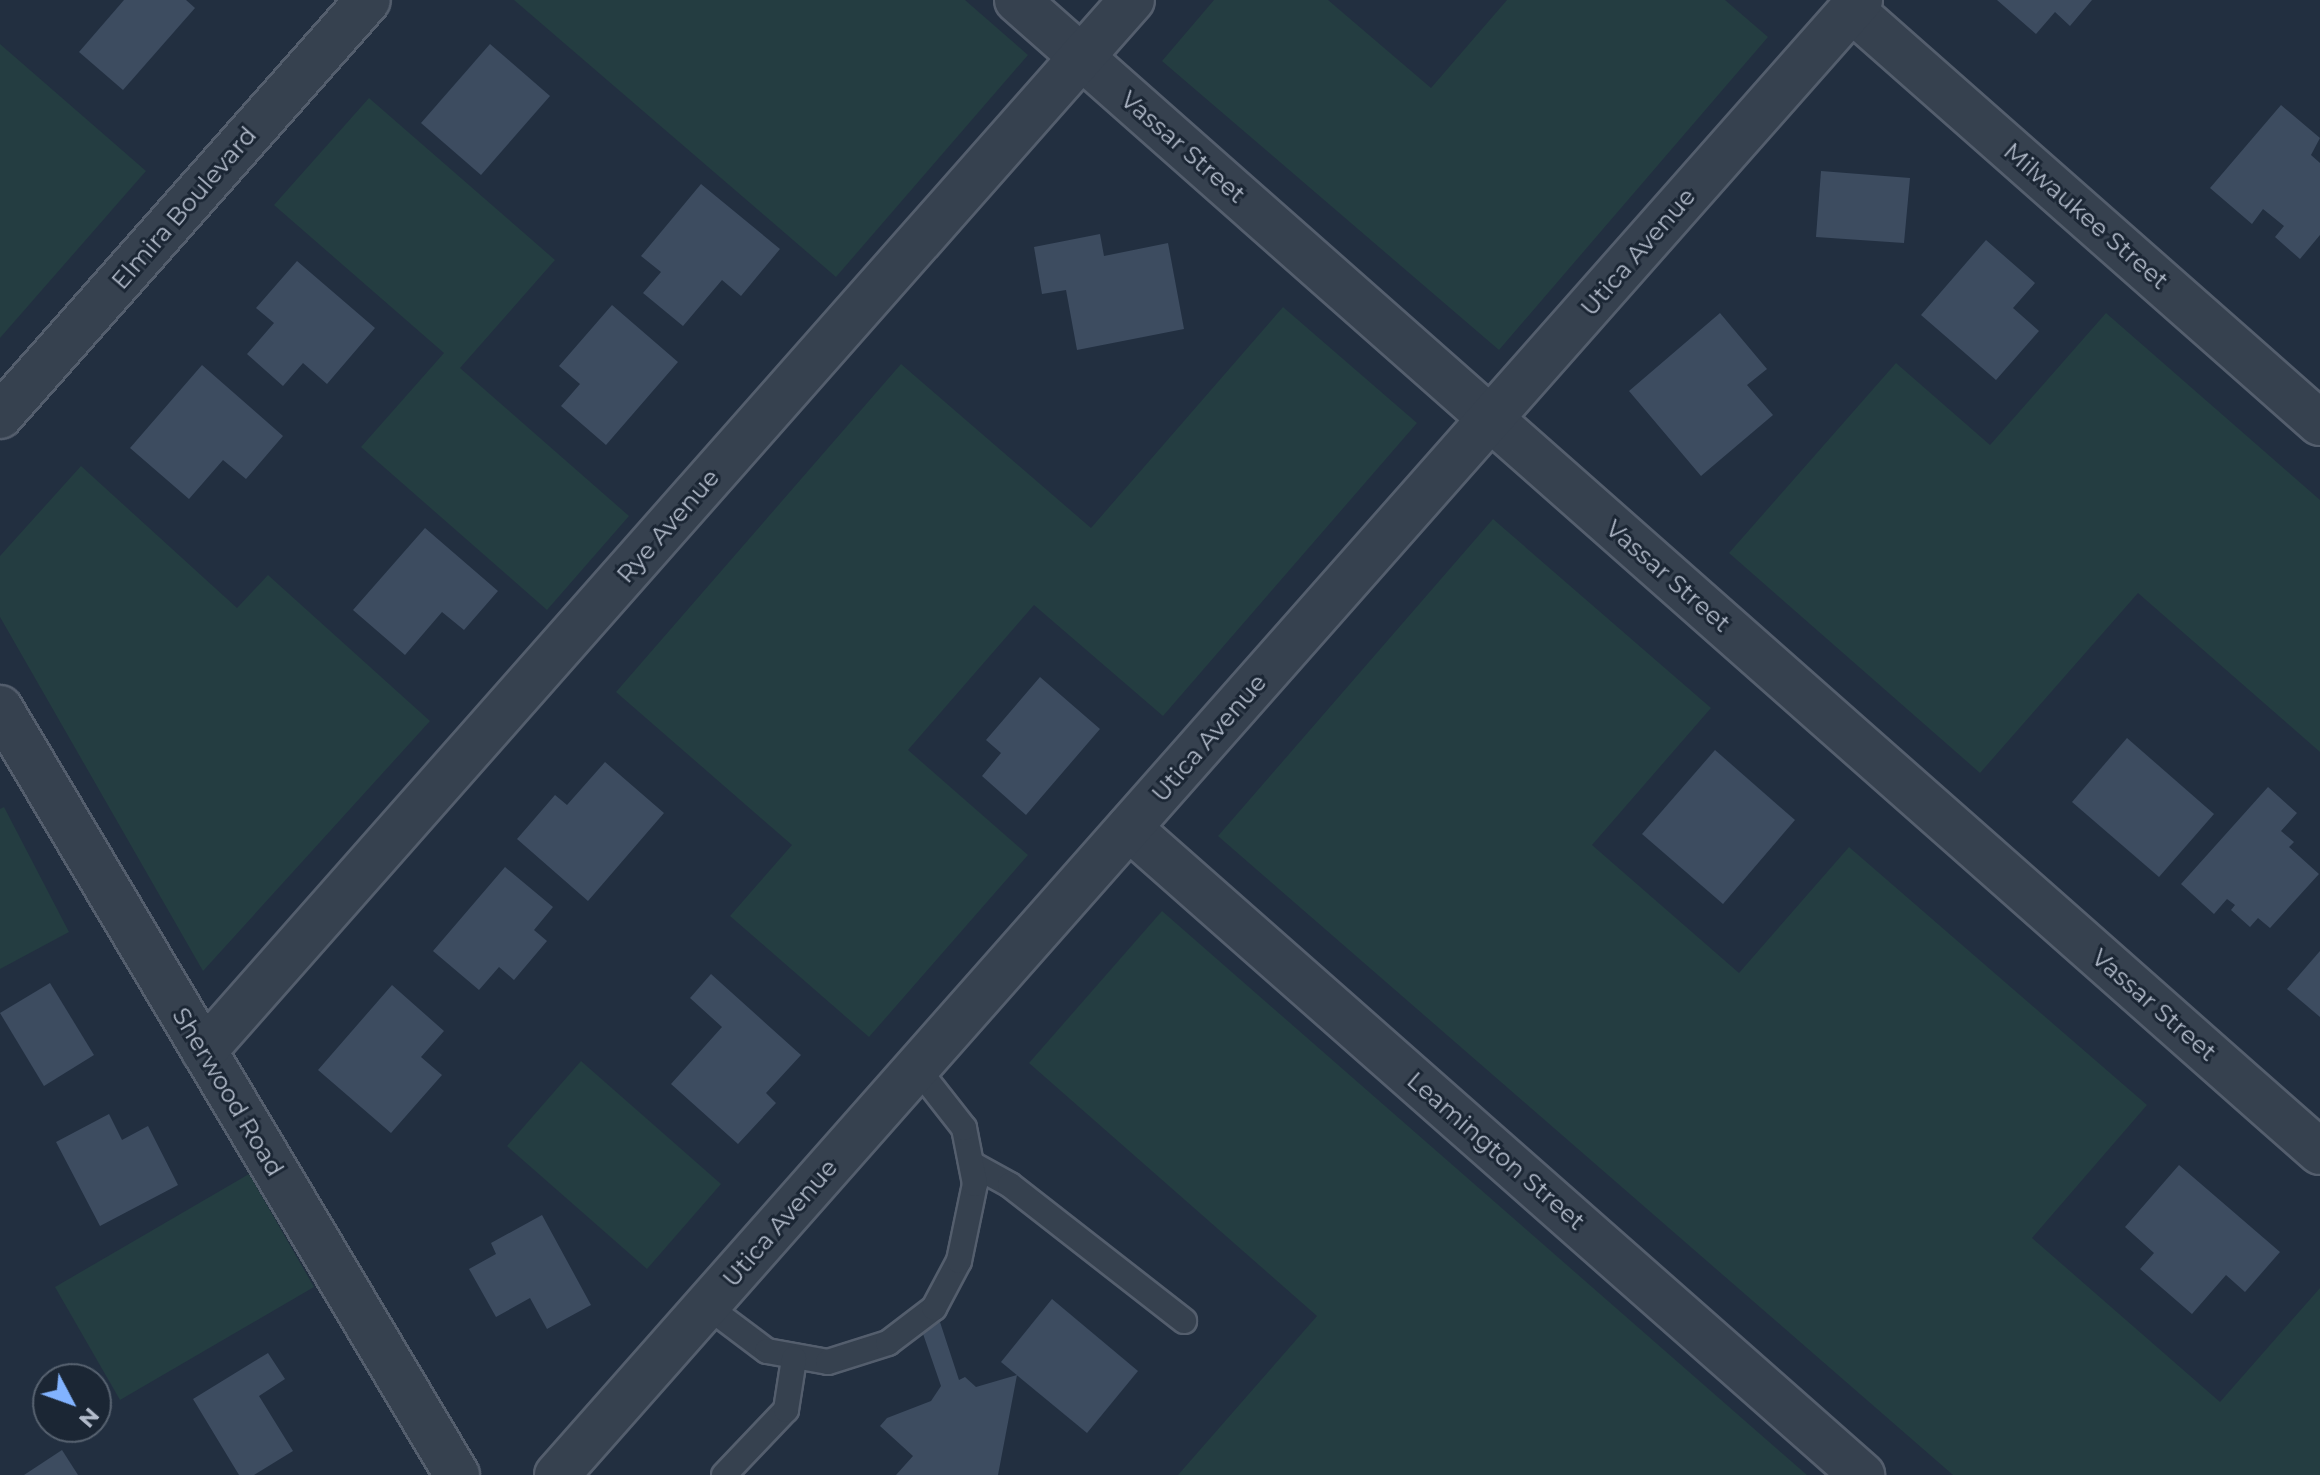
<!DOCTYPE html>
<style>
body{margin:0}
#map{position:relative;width:2320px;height:1475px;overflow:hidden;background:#222f40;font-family:Montserrat,sans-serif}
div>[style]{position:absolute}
.green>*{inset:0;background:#243d41}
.building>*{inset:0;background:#3d4c60}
.roads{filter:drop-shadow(2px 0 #545e6d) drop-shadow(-2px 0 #545e6d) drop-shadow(0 2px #545e6d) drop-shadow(0 -2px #545e6d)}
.service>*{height:24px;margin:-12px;padding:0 12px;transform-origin:12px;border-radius:12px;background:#36414f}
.minor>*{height:44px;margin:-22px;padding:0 22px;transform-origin:22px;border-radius:22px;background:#36414f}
span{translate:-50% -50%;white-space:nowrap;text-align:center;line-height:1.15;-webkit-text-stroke:6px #1b2634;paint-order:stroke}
.street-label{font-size:24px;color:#b2bbca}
.north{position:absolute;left:32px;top:1363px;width:80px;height:80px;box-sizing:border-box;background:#1b2634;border:2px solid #576270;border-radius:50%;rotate:131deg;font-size:22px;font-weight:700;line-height:32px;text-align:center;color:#b2bbca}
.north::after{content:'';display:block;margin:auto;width:28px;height:36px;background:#82b3ff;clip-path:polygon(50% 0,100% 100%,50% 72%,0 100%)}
</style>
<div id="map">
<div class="green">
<div style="clip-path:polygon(514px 0,965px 0,1028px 55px,836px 277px)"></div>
<div style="clip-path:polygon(1214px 0,1328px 0,1431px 88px,1507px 0,1725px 0,1768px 37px,1499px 350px,1162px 61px)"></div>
<div style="clip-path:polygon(0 44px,146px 171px,0 338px)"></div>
<div style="clip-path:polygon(369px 98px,555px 260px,460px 368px,629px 516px,547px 610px,361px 447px,444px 353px,274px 205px)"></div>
<div style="clip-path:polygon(1283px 307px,1417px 423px,1163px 716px,1034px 605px,908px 750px,1028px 855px,869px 1037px,730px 916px,792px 845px,616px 692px,901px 364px,1091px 528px)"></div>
<div style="clip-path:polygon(2106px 313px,2320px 500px,2320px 752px,2138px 593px,1980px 773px,1729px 553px,1896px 363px,1990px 445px)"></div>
<div style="clip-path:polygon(81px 466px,237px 608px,268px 575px,430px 721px,203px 971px,0 617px,0 556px)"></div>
<div style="clip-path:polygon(1493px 519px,1711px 708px,1592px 845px,1739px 973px,1849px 847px,2147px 1105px,2032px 1238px,2220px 1402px,2320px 1288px,2320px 1475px,1953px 1475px,1218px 836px)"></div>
<div style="clip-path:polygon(4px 807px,69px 932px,0 969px,0 809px)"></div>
<div style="clip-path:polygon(1162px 911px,1807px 1475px,1178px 1475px,1317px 1316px,1029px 1063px)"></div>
<div style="clip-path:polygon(581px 1061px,721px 1184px,647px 1269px,507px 1146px)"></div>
<div style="clip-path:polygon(249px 1174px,314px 1287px,120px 1400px,55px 1287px)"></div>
</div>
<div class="building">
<div style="clip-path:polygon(124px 0,186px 0,195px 8px,123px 90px,79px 52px)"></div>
<div style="clip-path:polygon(1997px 0,2092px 0,2070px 26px,2055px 12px,2036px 34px)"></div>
<div style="clip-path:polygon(490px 44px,550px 96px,481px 175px,421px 123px)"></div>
<div style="clip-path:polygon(2281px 105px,2320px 138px,2311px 155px,2320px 163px,2320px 235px,2300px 259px,2275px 237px,2284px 226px,2263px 209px,2252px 224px,2210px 188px)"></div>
<div style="clip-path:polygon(1821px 171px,1910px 178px,1904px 243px,1816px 237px)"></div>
<div style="clip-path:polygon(701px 184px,780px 249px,741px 296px,722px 280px,683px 326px,643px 293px,661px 272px,641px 256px)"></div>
<div style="clip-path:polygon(1100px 234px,1104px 256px,1168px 243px,1184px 329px,1077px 350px,1066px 290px,1042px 294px,1034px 247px)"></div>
<div style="clip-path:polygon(1986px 240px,2035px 283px,2013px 308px,2039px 331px,1996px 380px,1921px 315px)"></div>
<div style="clip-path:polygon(297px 261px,375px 328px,327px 384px,303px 363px,283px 386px,247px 354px,274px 323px,256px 308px)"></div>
<div style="clip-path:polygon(612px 305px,678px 362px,606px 445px,561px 406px,580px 384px,559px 366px)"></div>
<div style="clip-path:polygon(1720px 313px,1767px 369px,1747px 385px,1773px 415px,1701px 476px,1629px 391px)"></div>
<div style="clip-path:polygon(202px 365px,283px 436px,246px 479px,223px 460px,189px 499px,130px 448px)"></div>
<div style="clip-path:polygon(425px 528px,498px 591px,464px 630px,442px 612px,405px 655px,353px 610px)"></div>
<div style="clip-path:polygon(1040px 677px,1100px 729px,1026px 815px,982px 776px,1001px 753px,986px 740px)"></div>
<div style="clip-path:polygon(2127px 738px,2214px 814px,2159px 877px,2072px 802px)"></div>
<div style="clip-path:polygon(1715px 750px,1795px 820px,1723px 904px,1642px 834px)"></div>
<div style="clip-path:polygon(605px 762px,664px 813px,588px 901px,517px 839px,555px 795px,567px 805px)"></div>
<div style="clip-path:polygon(2268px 787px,2297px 813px,2281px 831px,2294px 842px,2289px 847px,2319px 874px,2270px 928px,2258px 918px,2250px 927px,2231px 910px,2235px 905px,2227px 899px,2214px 914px,2181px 884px)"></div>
<div style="clip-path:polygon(505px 867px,553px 907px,534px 930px,547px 941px,514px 980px,499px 967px,479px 990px,433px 951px)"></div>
<div style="clip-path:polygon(2320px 951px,2320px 1017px,2287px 989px)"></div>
<div style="clip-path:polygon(711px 974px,801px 1055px,766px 1093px,776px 1103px,738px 1144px,671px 1084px,722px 1027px,690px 998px)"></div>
<div style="clip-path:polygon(50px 983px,94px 1055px,44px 1086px,0 1013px)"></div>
<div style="clip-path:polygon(392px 985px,444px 1031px,421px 1057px,442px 1075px,391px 1133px,318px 1070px)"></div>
<div style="clip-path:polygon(109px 1114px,122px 1140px,148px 1126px,178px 1185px,100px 1226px,56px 1142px)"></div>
<div style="clip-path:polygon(2179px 1165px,2280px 1252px,2245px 1292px,2226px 1275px,2192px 1314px,2140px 1269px,2154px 1253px,2125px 1227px)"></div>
<div style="clip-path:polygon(542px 1215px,591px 1305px,547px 1329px,530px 1298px,496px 1317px,469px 1269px,496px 1254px,491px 1243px)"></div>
<div style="clip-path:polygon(1052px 1299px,1138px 1371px,1087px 1433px,1001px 1362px)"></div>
<div style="clip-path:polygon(940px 1322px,959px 1380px,965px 1377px,976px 1387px,1017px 1375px,998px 1475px,896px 1475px,913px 1456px,880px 1426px,887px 1418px,931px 1401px,941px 1386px,921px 1328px)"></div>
<div style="clip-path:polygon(268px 1353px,285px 1379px,259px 1396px,293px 1451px,254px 1475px,239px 1475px,193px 1399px)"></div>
<div style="clip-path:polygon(62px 1450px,78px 1475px,24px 1475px)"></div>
</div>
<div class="roads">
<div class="service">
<div style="left:972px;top:1164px;width:43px;rotate:28.9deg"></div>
<div style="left:1010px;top:1185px;width:221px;rotate:38deg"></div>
<div style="left:707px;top:1306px;width:75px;rotate:36.9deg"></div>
<div style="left:767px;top:1351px;width:62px;rotate:10.2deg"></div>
<div style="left:828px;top:1362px;width:63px;rotate:-17.6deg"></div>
<div style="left:888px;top:1343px;width:58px;rotate:-37.3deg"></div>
<div style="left:934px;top:1308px;width:53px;rotate:-62deg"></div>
<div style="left:959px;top:1261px;width:79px;rotate:-78.3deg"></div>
<div style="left:975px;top:1184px;width:57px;rotate:-101.1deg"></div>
<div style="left:964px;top:1128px;width:76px;rotate:-128.1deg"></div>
<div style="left:724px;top:1475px;width:90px;rotate:-46.4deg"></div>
<div style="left:786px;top:1410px;width:52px;rotate:-81.1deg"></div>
</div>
<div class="minor">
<div style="left:1017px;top:0;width:1739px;rotate:41.48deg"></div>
<div style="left:1852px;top:10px;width:624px;rotate:41.43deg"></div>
<div style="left:0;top:416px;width:555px;rotate:-48.5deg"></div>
<div style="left:0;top:708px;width:893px;rotate:59.21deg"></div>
<div style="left:1129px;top:828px;width:978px;rotate:41.43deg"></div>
<div style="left:204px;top:1051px;width:1402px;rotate:-48.56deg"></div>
<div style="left:557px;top:1475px;width:1968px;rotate:-48.54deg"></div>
</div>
</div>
<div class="street-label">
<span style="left:1183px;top:147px;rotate:41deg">Vassar Street</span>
<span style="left:184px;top:208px;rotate:-49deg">Elmira Boulevard</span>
<span style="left:2086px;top:216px;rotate:41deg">Milwaukee Street</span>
<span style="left:1638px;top:252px;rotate:-49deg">Utica Avenue</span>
<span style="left:668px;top:526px;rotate:-49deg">Rye Avenue</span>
<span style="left:1668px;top:576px;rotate:41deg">Vassar Street</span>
<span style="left:1209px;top:738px;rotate:-49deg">Utica Avenue</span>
<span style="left:2154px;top:1005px;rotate:41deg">Vassar Street</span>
<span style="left:228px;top:1092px;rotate:59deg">Sherwood Road</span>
<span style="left:1496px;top:1151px;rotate:41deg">Leamington Street</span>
<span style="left:780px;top:1223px;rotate:-49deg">Utica Avenue</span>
</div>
<div class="north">N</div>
</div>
